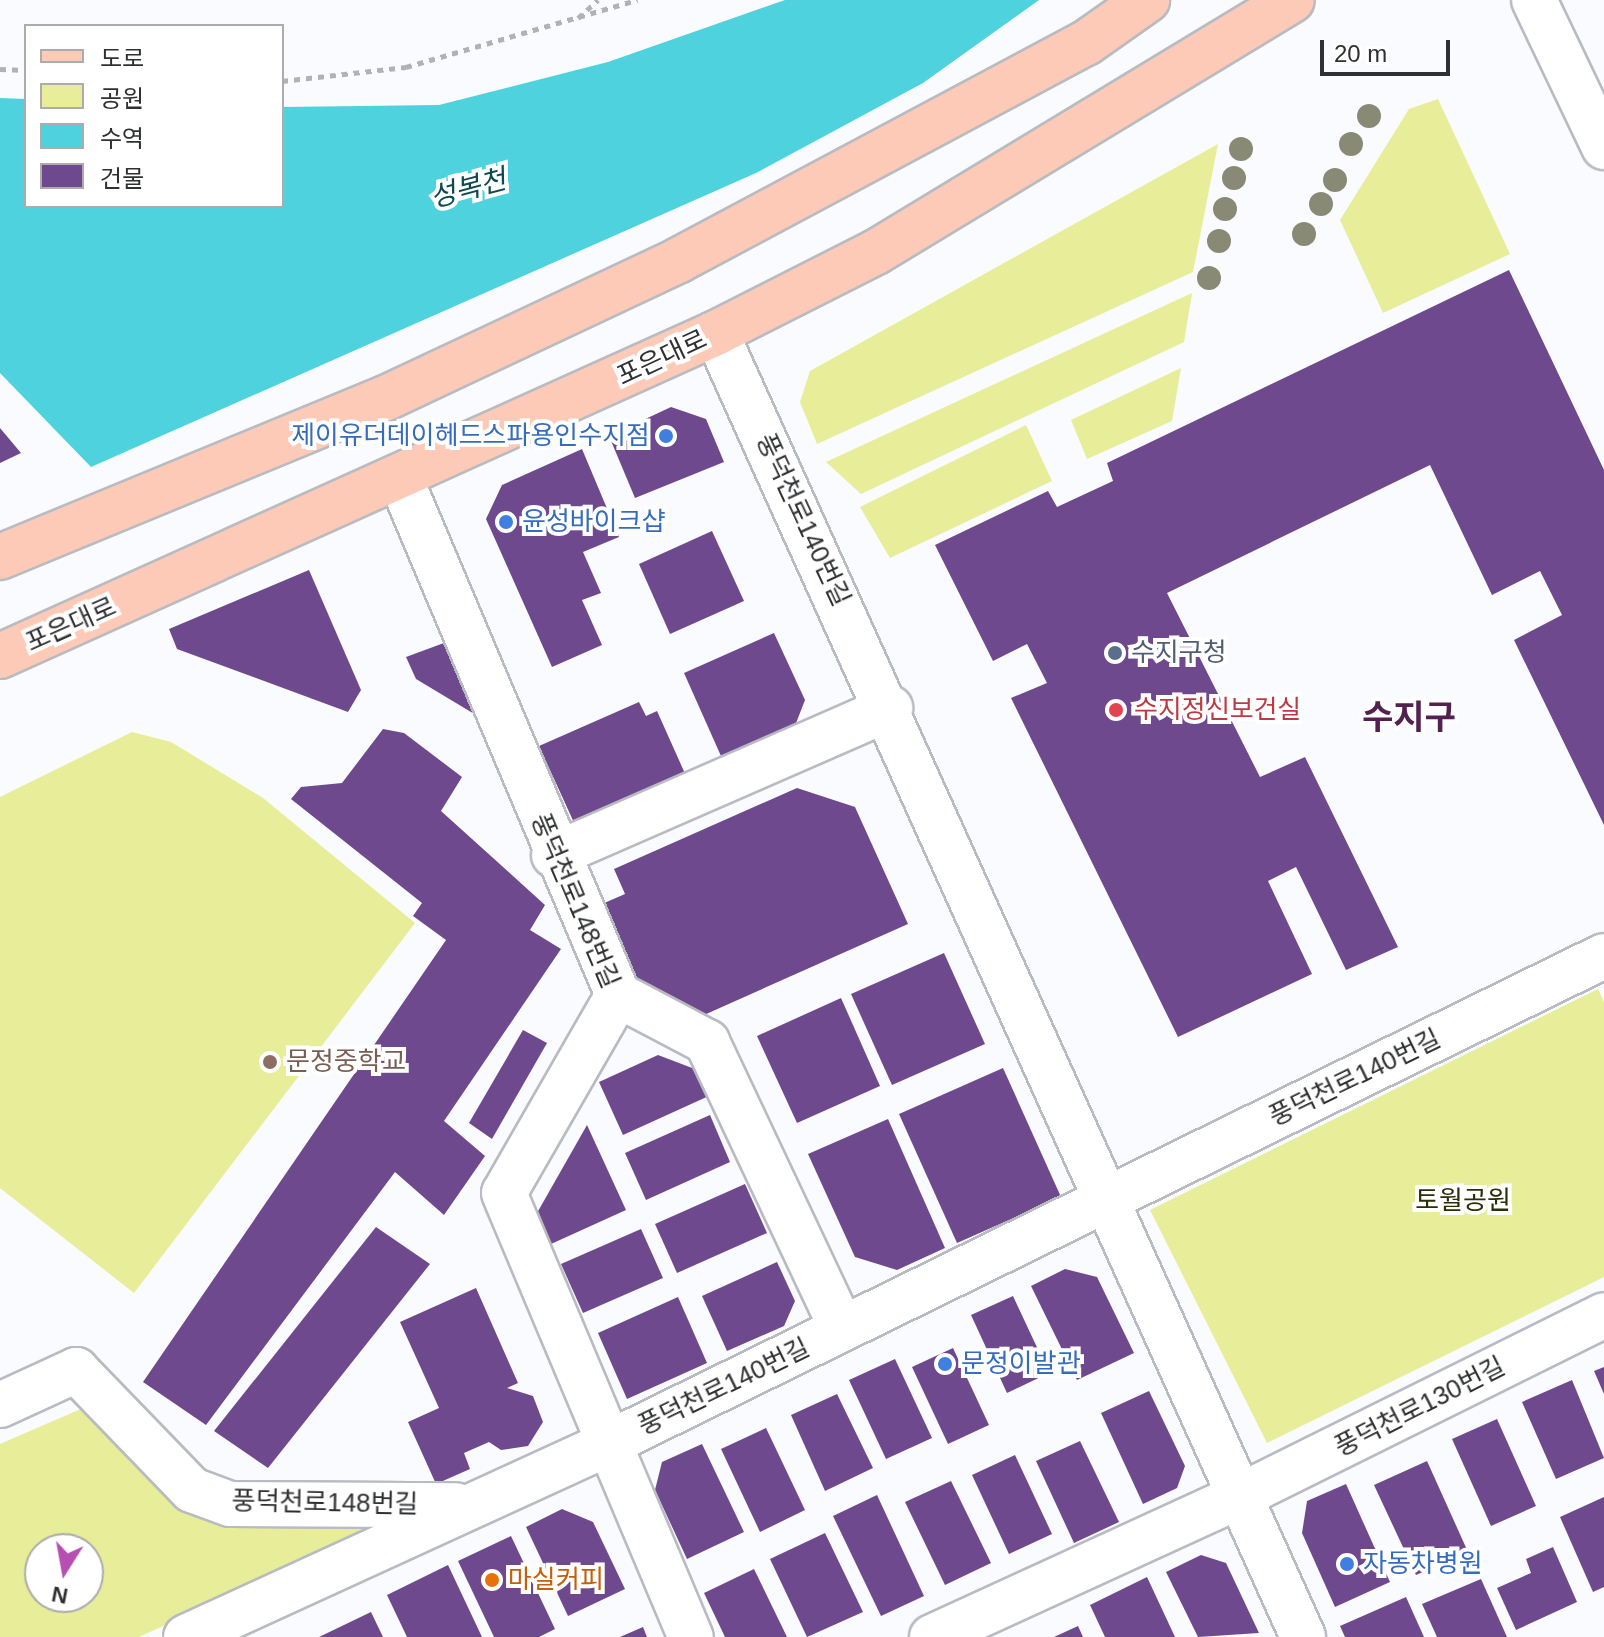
<!DOCTYPE html>
<meta charset="utf-8">
<style>
body{margin:0}
#map{position:relative;width:1604px;height:1637px;overflow:hidden;background:#fafbfe;font-family:Arial,"Noto Sans KR",sans-serif}
div>[style]{position:absolute}
.green>*{inset:0;background:#e7ed99}
.water>*{inset:0;background:#4dd2de}
.building>*{inset:0;background:#6f498e}
.path>*{height:5px;margin-top:-2.5px;transform-origin:0;background:repeating-linear-gradient(90deg,#b1b2b5 0 6px,transparent 0 12px)}
.roads{filter:drop-shadow(2px 0 #b9bbc2) drop-shadow(-2px 0 #b9bbc2) drop-shadow(0 2px #b9bbc2) drop-shadow(0 -2px #b9bbc2)}
.minor>*{height:44px;margin:-22px;padding:0 22px;transform-origin:22px;border-radius:22px;background:#fff}
.major>*{height:44px;margin:-22px;padding:0 22px;transform-origin:22px;border-radius:22px;background:#fccab6}
.trees>*{width:24px;height:24px;margin:-12px;border-radius:50%;background:#898a76}
.dots>*{width:22px;height:22px;translate:-50% -50%;box-sizing:border-box;border:4px solid #fff;border-radius:50%}
span{translate:-50% -50%;white-space:nowrap;text-align:center;line-height:1.15;-webkit-text-stroke:8px #fff;paint-order:stroke}
.street-label{font-size:26px;color:#2f3032}
.shop-label{font-size:26px;color:#366cbe}
.right{translate:-100% -50%;text-align:right}
.left{translate:0 -50%;text-align:left}
.service-label{font-size:26px;color:#4e5e75}
.health-label{font-size:26px;color:#be3a42}
.education-label{font-size:26px;color:#785e54}
.park-label{font-size:26px;color:#2c2e06}
.food-label{font-size:26px;color:#c56008}
.water-label{font-size:28px;color:#0e494e;font-style:italic}
.district-label{font-size:34px;color:#532150;font-weight:700}
.legend{position:absolute;left:24px;top:24px;width:260px;height:184px;box-sizing:border-box;background:#fff;border:2px solid #acacad;margin:0;padding:10px 14px;list-style:none;font-size:24px;color:#2f3032}
.legend li{display:flex;align-items:center;gap:16px;height:40px}
.legend b{width:40px;border:2px solid #acacad}
.north{position:absolute;left:24px;top:1533px;width:80px;height:80px;box-sizing:border-box;background:#fff;border:2px solid #acacad;border-radius:50%;rotate:191deg;font-size:22px;font-weight:700;line-height:32px;text-align:center;color:#2f3032}
.north::after{content:'';display:block;margin:auto;width:28px;height:36px;background:#b74fb3;clip-path:polygon(50% 0,100% 100%,50% 72%,0 100%)}
.scale{position:absolute;left:1320px;top:40px;width:130px;height:36px;box-sizing:border-box;border:4px solid #2f3032;border-top:0;padding-left:10px;font-size:24px;line-height:28px;white-space:nowrap;color:#2f3032;-webkit-text-stroke:6px #fff;paint-order:stroke}
</style>
<div id="map">
<div class="green">
<div style="clip-path:polygon(1438px 99px,1510px 254px,1383px 313px,1340px 220px,1409px 109px)"></div>
<div style="clip-path:polygon(1218px 144px,1193px 272px,817px 444px,800px 402px,810px 371px)"></div>
<div style="clip-path:polygon(1192px 293px,1184px 342px,861px 494px,826px 462px)"></div>
<div style="clip-path:polygon(1181px 368px,1172px 421px,1087px 459px,1071px 420px)"></div>
<div style="clip-path:polygon(1026px 425px,1052px 481px,890px 558px,860px 507px)"></div>
<div style="clip-path:polygon(132px 732px,171px 742px,263px 798px,415px 923px,134px 1293px,0 1188px,0 797px)"></div>
<div style="clip-path:polygon(1598px 989px,1604px 1002px,1604px 1277px,1267px 1443px,1150px 1210px)"></div>
<div style="clip-path:polygon(evenodd,83px 1408px,160px 1489px,394px 1520px,139px 1637px,0 1637px,0 1444px,83px 1408px,40px 1549px,88px 1549px,88px 1597px,40px 1597px,40px 1549px)"></div>
</div>
<div class="water">
<div style="clip-path:polygon(785px 0,1039px 0,923px 83px,756px 173px,91px 467px,0 373px,0 98px,26px 99px,26px 206px,282px 206px,282px 107px,439px 105px,608px 62px)"></div>
</div>
<div class="building">
<div style="clip-path:polygon(1509px 270px,1604px 470px,1604px 825px,1514px 640px,1562px 615px,1540px 571px,1492px 595px,1430px 465px,1167px 593px,1260px 777px,1305px 757px,1398px 947px,1346px 970px,1296px 867px,1268px 881px,1312px 974px,1178px 1037px,1011px 698px,1047px 683px,1027px 644px,993px 661px,935px 545px,1048px 491px,1057px 507px,1113px 481px,1107px 463px)"></div>
<div style="clip-path:polygon(671px 407px,706px 419px,724px 462px,635px 498px,609px 436px)"></div>
<div style="clip-path:polygon(0 428px,21px 453px,0 463px)"></div>
<div style="clip-path:polygon(582px 449px,619px 537px,583px 552px,601px 593px,582px 600px,602px 645px,552px 667px,486px 519px,502px 485px)"></div>
<div style="clip-path:polygon(712px 531px,744px 601px,670px 634px,639px 564px)"></div>
<div style="clip-path:polygon(309px 570px,361px 690px,348px 712px,177px 649px,169px 629px)"></div>
<div style="clip-path:polygon(774px 633px,805px 700px,791px 736px,725px 765px,684px 673px)"></div>
<div style="clip-path:polygon(452px 640px,496px 727px,416px 679px,406px 657px)"></div>
<div style="clip-path:polygon(639px 702px,646px 716px,657px 711px,687px 778px,576px 827px,539px 746px)"></div>
<div style="clip-path:polygon(383px 729px,404px 733px,462px 777px,441px 811px,545px 905px,530px 930px,561px 949px,444px 1121px,485px 1156px,444px 1215px,395px 1172px,206px 1425px,143px 1382px,446px 940px,413px 916px,422px 903px,291px 799px,301px 787px,342px 783px)"></div>
<div style="clip-path:polygon(797px 788px,855px 807px,908px 924px,695px 1019px,637px 999px,595px 907px,625px 894px,614px 869px)"></div>
<div style="clip-path:polygon(944px 953px,985px 1044px,892px 1085px,851px 994px)"></div>
<div style="clip-path:polygon(841px 998px,880px 1086px,797px 1123px,757px 1036px)"></div>
<div style="clip-path:polygon(523px 1030px,547px 1043px,492px 1139px,469px 1123px)"></div>
<div style="clip-path:polygon(658px 1055px,700px 1071px,711px 1095px,623px 1135px,599px 1082px)"></div>
<div style="clip-path:polygon(1003px 1068px,1061px 1197px,957px 1243px,899px 1114px)"></div>
<div style="clip-path:polygon(710px 1115px,730px 1162px,646px 1200px,625px 1153px)"></div>
<div style="clip-path:polygon(888px 1119px,945px 1248px,897px 1270px,855px 1257px,808px 1154px)"></div>
<div style="clip-path:polygon(587px 1125px,626px 1210px,551px 1244px,537px 1213px)"></div>
<div style="clip-path:polygon(745px 1184px,767px 1233px,677px 1273px,655px 1224px)"></div>
<div style="clip-path:polygon(376px 1227px,430px 1264px,268px 1468px,214px 1431px)"></div>
<div style="clip-path:polygon(641px 1229px,663px 1278px,583px 1313px,561px 1264px)"></div>
<div style="clip-path:polygon(777px 1262px,795px 1301px,784px 1326px,727px 1351px,702px 1296px)"></div>
<div style="clip-path:polygon(1065px 1269px,1097px 1277px,1134px 1353px,1077px 1380px,1031px 1286px)"></div>
<div style="clip-path:polygon(476px 1288px,518px 1383px,507px 1388px,533px 1396px,543px 1422px,528px 1446px,501px 1450px,489px 1442px,464px 1453px,470px 1469px,436px 1484px,408px 1422px,439px 1408px,400px 1322px)"></div>
<div style="clip-path:polygon(1013px 1296px,1049px 1373px,1007px 1393px,971px 1315px)"></div>
<div style="clip-path:polygon(678px 1297px,707px 1363px,627px 1399px,598px 1333px)"></div>
<div style="clip-path:polygon(953px 1348px,989px 1425px,948px 1444px,912px 1367px)"></div>
<div style="clip-path:polygon(895px 1359px,932px 1438px,886px 1459px,849px 1380px)"></div>
<div style="clip-path:polygon(1604px 1367px,1604px 1394px,1594px 1371px)"></div>
<div style="clip-path:polygon(1572px 1380px,1604px 1458px,1556px 1479px,1522px 1402px)"></div>
<div style="clip-path:polygon(1149px 1391px,1185px 1466px,1177px 1488px,1143px 1504px,1101px 1413px)"></div>
<div style="clip-path:polygon(837px 1394px,873px 1468px,825px 1491px,791px 1415px)"></div>
<div style="clip-path:polygon(1497px 1419px,1536px 1506px,1491px 1526px,1452px 1439px)"></div>
<div style="clip-path:polygon(766px 1428px,805px 1510px,760px 1532px,721px 1449px)"></div>
<div style="clip-path:polygon(1080px 1441px,1119px 1522px,1074px 1543px,1036px 1461px)"></div>
<div style="clip-path:polygon(702px 1444px,744px 1532px,687px 1559px,655px 1490px,662px 1462px)"></div>
<div style="clip-path:polygon(1015px 1455px,1052px 1534px,1009px 1554px,972px 1475px)"></div>
<div style="clip-path:polygon(1427px 1461px,1468px 1552px,1416px 1575px,1374px 1485px)"></div>
<div style="clip-path:polygon(951px 1481px,991px 1563px,945px 1585px,905px 1502px)"></div>
<div style="clip-path:polygon(1346px 1484px,1390px 1582px,1335px 1607px,1302px 1533px,1307px 1501px)"></div>
<div style="clip-path:polygon(877px 1495px,924px 1596px,881px 1616px,833px 1516px)"></div>
<div style="clip-path:polygon(1604px 1497px,1604px 1587px,1593px 1592px,1560px 1517px)"></div>
<div style="clip-path:polygon(562px 1509px,593px 1522px,625px 1589px,568px 1616px,526px 1527px)"></div>
<div style="clip-path:polygon(825px 1533px,863px 1612px,807px 1637px,770px 1559px)"></div>
<div style="clip-path:polygon(511px 1536px,555px 1629px,539px 1637px,494px 1637px,458px 1561px)"></div>
<div style="clip-path:polygon(1553px 1547px,1577px 1602px,1516px 1630px,1497px 1588px,1531px 1573px,1526px 1559px)"></div>
<div style="clip-path:polygon(1201px 1555px,1226px 1563px,1259px 1633px,1198px 1637px,1166px 1572px)"></div>
<div style="clip-path:polygon(448px 1565px,482px 1637px,407px 1637px,387px 1595px)"></div>
<div style="clip-path:polygon(754px 1569px,787px 1637px,725px 1637px,704px 1593px)"></div>
<div style="clip-path:polygon(1147px 1577px,1175px 1637px,1105px 1637px,1090px 1605px)"></div>
<div style="clip-path:polygon(1481px 1579px,1507px 1637px,1437px 1637px,1422px 1604px)"></div>
<div style="clip-path:polygon(1406px 1597px,1424px 1637px,1345px 1637px,1340px 1626px)"></div>
<div style="clip-path:polygon(371px 1612px,383px 1637px,319px 1637px)"></div>
<div style="clip-path:polygon(1078px 1626px,1083px 1637px,1054px 1637px)"></div>
<div style="clip-path:polygon(643px 1627px,647px 1637px,620px 1637px)"></div>
</div>
<div class="path">
<div style="left:578px;top:18px;width:27px;rotate:-42deg"></div>
<div style="left:0;top:69px;width:26px;rotate:2deg"></div>
<div style="left:282px;top:81px;width:125px;rotate:-6.4deg"></div>
<div style="left:406px;top:67px;width:241px;rotate:-16.2deg"></div>
</div>
<div class="roads">
<div class="minor">
<div style="left:1534px;top:0;width:163px;rotate:64.5deg"></div>
<div style="left:716px;top:333px;width:1430px;rotate:65.76deg"></div>
<div style="left:400px;top:478px;width:561px;rotate:67.14deg"></div>
<div style="left:618px;top:995px;width:228px;rotate:119.9deg"></div>
<div style="left:504px;top:1193px;width:482px;rotate:67.2deg"></div>
<div style="left:554px;top:855px;width:367px;rotate:-23.6deg"></div>
<div style="left:618px;top:995px;width:101px;rotate:27.8deg"></div>
<div style="left:707px;top:1042px;width:317px;rotate:64.8deg"></div>
<div style="left:0;top:1405px;width:84px;rotate:-24.7deg"></div>
<div style="left:76px;top:1370px;width:167px;rotate:46deg"></div>
<div style="left:192px;top:1490px;width:40px;rotate:20.2deg"></div>
<div style="left:230px;top:1504px;width:226px;rotate:0.3deg"></div>
<div style="left:186px;top:1637px;width:461px;rotate:-24.6deg"></div>
<div style="left:605px;top:1445px;width:1112px;rotate:-26.08deg"></div>
<div style="left:932px;top:1637px;width:334px;rotate:-24.6deg"></div>
<div style="left:1236px;top:1498px;width:411px;rotate:-26.4deg"></div>
</div>
<div class="major">
<div style="left:0;top:557px;width:417px;rotate:-22.4deg"></div>
<div style="left:386px;top:398px;width:324px;rotate:-25.2deg"></div>
<div style="left:679px;top:260px;width:461px;rotate:-28.1deg"></div>
<div style="left:1086px;top:43px;width:75px;rotate:-35.2deg"></div>
<div style="left:0;top:656px;width:785px;rotate:-24.28deg"></div>
<div style="left:716px;top:333px;width:179px;rotate:-26.9deg"></div>
<div style="left:876px;top:252px;width:486px;rotate:-31.2deg"></div>
</div>
</div>
<div class="trees">
<div style="left:1369px;top:116px"></div>
<div style="left:1351px;top:144px"></div>
<div style="left:1241px;top:149px"></div>
<div style="left:1234px;top:178px"></div>
<div style="left:1335px;top:180px"></div>
<div style="left:1321px;top:204px"></div>
<div style="left:1225px;top:209px"></div>
<div style="left:1304px;top:234px"></div>
<div style="left:1219px;top:241px"></div>
<div style="left:1209px;top:278px"></div>
</div>
<div class="dots">
<div style="left:666px;top:436px;background:#3f7fe0"></div>
<div style="left:506px;top:522px;background:#3f7fe0"></div>
<div style="left:1115px;top:653px;background:#5c6f8a"></div>
<div style="left:1116px;top:710px;background:#e0444e"></div>
<div style="left:270px;top:1062px;background:#8d6e63"></div>
<div style="left:945px;top:1364px;background:#3f7fe0"></div>
<div style="left:1347px;top:1564px;background:#3f7fe0"></div>
<div style="left:492px;top:1580px;background:#e8710a"></div>
</div>
<div class="street-label">
<span style="left:662px;top:358px;rotate:-25deg">포은대로</span>
<span style="left:803px;top:520px;rotate:65deg">풍덕천로140번길</span>
<span style="left:71px;top:625px;rotate:-24deg">포은대로</span>
<span style="left:575px;top:901px;rotate:67deg">풍덕천로148번길</span>
<span style="left:1355px;top:1078px;rotate:-26deg">풍덕천로140번길</span>
<span style="left:724px;top:1387px;rotate:-26deg">풍덕천로140번길</span>
<span style="left:1420px;top:1407px;rotate:-27deg">풍덕천로130번길</span>
<span style="left:325px;top:1503px;rotate:1deg">풍덕천로148번길</span>
</div>
<div class="shop-label">
<span class="right" style="left:650px;top:436px">제이유더데이헤드스파용인수지점</span>
<span class="left" style="left:522px;top:522px">윤성바이크샵</span>
<span class="left" style="left:961px;top:1364px">문정이발관</span>
<span class="left" style="left:1363px;top:1564px">자동차병원</span>
</div>
<div class="service-label">
<span class="left" style="left:1131px;top:653px">수지구청</span>
</div>
<div class="health-label">
<span class="left" style="left:1134px;top:710px">수지정신보건실</span>
</div>
<div class="education-label">
<span class="left" style="left:286px;top:1062px">문정중학교</span>
</div>
<div class="park-label">
<span style="left:1463px;top:1201px">토월공원</span>
</div>
<div class="food-label">
<span class="left" style="left:508px;top:1580px">마실커피</span>
</div>
<div class="water-label">
<span style="left:468px;top:189px;rotate:-15deg">성복천</span>
</div>
<div class="district-label">
<span style="left:1409px;top:718px">수지구</span>
</div>
<ul class="legend">
<li><b style="height:10px;background:#fccab6"></b>도로</li>
<li><b style="height:22px;background:#e7ed99"></b>공원</li>
<li><b style="height:22px;background:#4dd2de"></b>수역</li>
<li><b style="height:22px;background:#6f498e"></b>건물</li>
</ul>
<div class="north">N</div>
<div class="scale">20 m</div>
</div>
